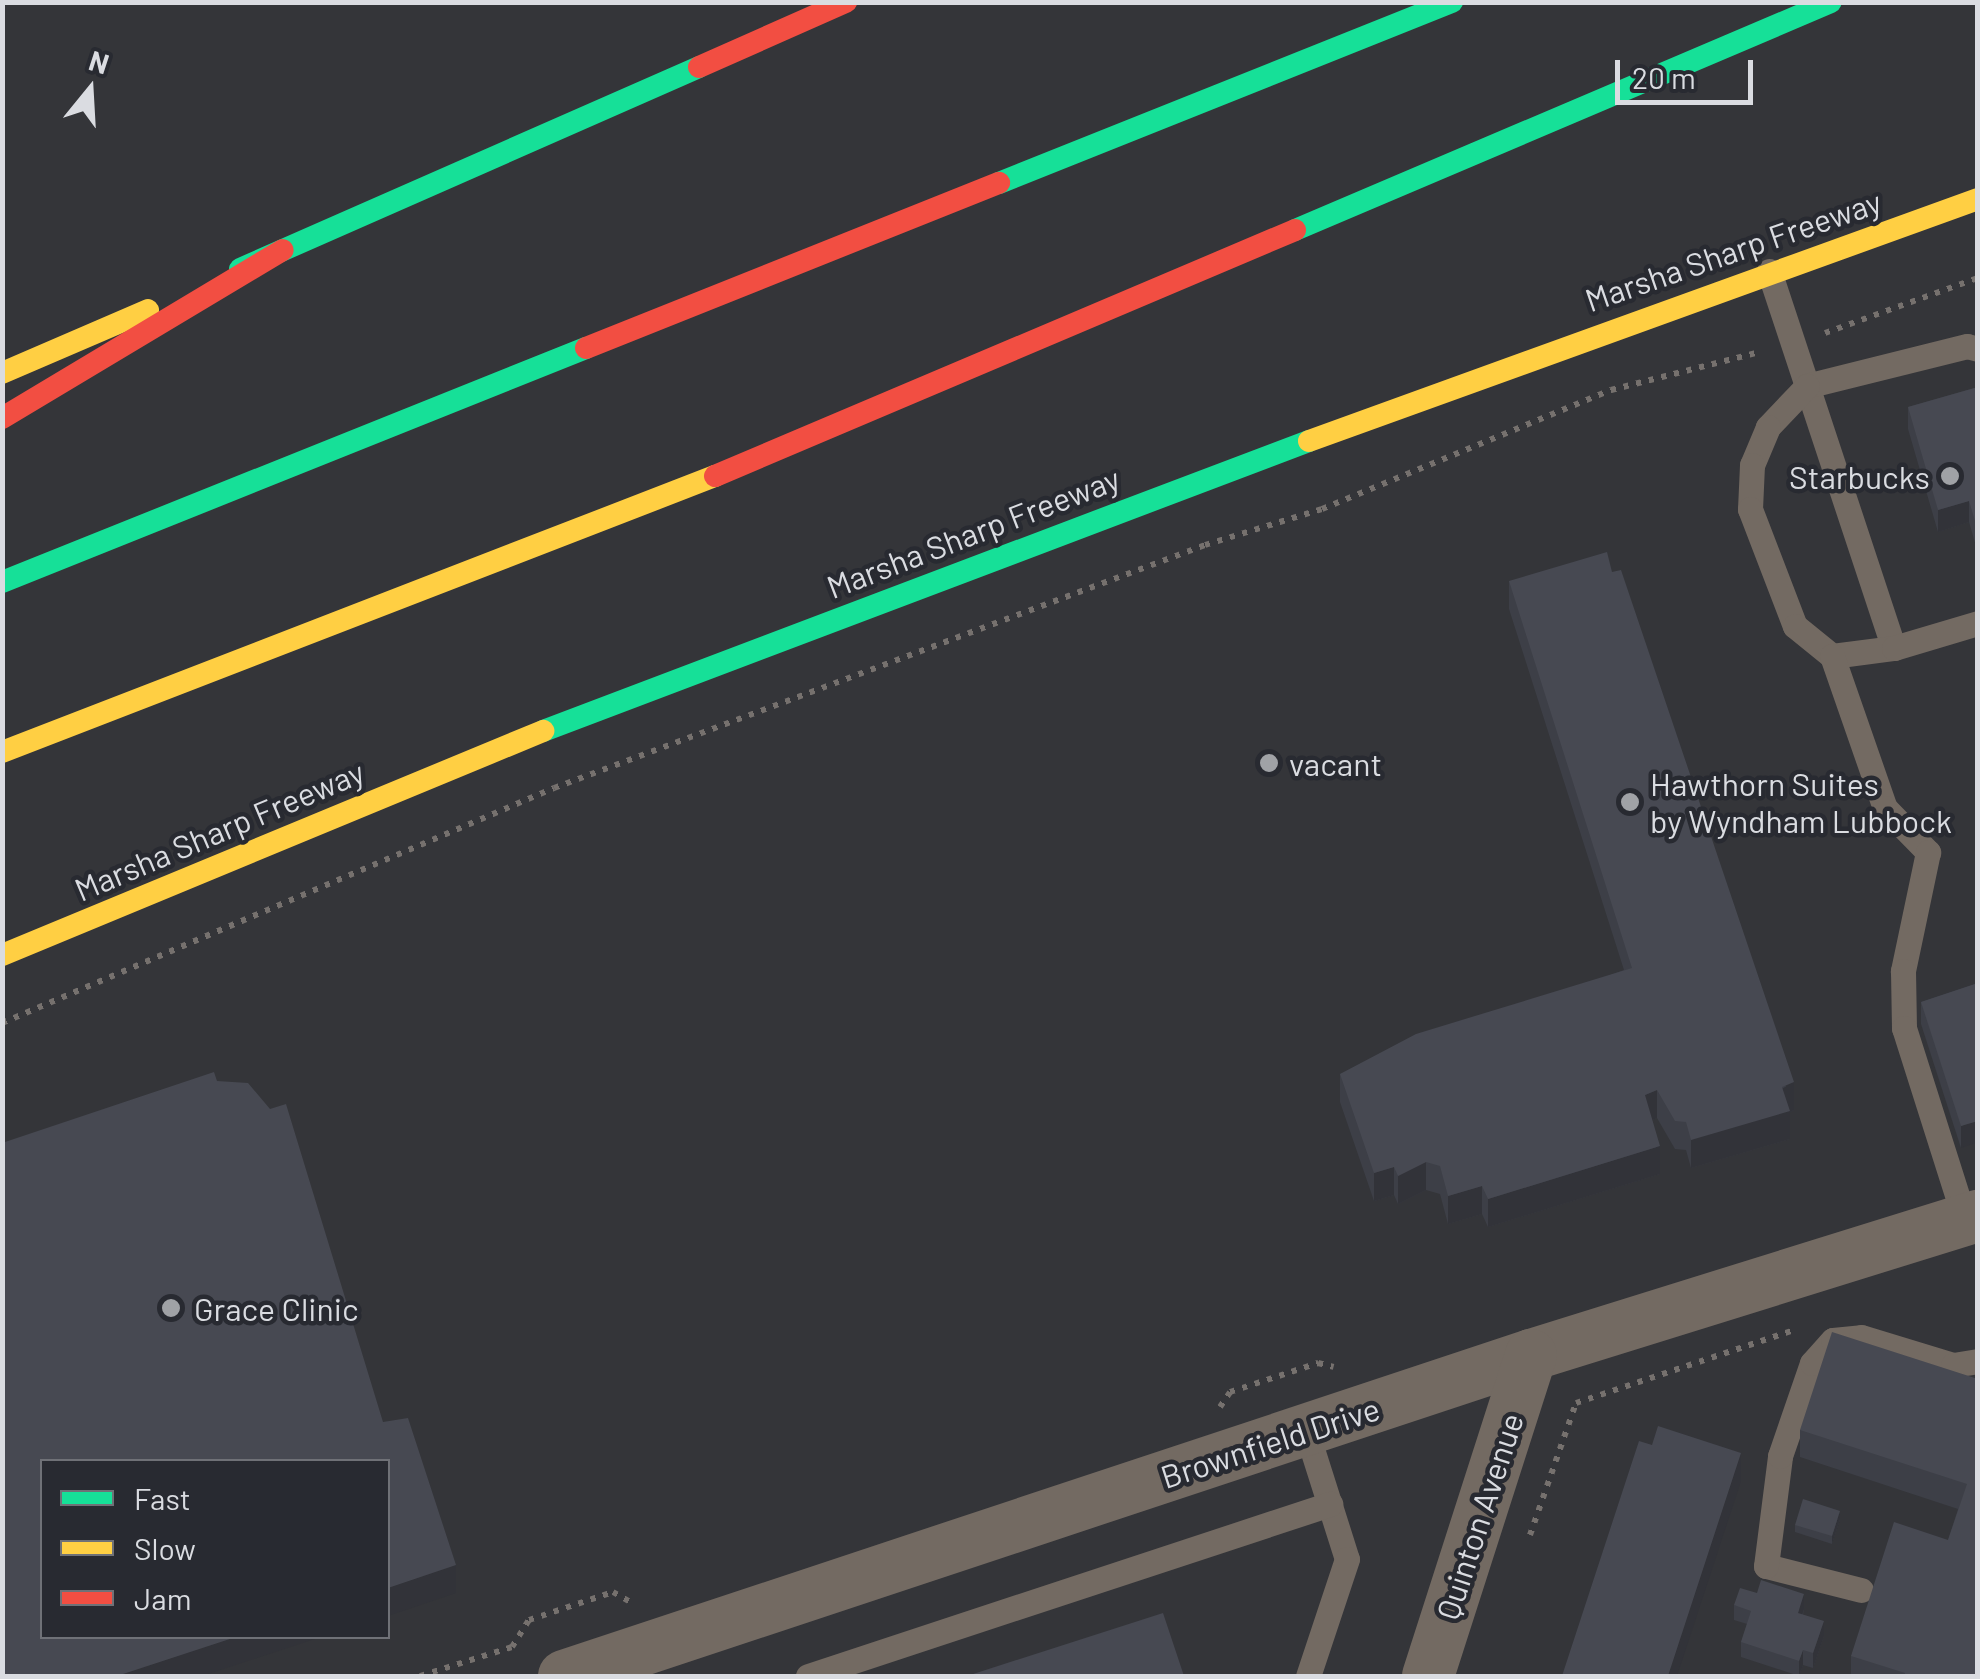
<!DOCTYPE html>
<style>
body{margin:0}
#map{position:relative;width:1980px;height:1679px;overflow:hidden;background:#343539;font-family:Barlow,sans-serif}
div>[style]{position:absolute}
.path>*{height:6px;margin-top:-3px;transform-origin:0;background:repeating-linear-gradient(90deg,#76716e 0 5px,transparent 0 13px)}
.lane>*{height:25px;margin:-12.5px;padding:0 12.5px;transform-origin:12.5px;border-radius:12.5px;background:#736a62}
.street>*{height:52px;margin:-26px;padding:0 26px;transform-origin:26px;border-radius:26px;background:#736a62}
.fast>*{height:22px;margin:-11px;padding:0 11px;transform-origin:11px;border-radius:11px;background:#16e098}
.slow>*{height:22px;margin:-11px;padding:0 11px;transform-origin:11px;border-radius:11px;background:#ffcf43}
.jam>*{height:22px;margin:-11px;padding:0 11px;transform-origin:11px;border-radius:11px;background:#f24e42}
.wall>*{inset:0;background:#3d3f47}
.shaded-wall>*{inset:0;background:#323339}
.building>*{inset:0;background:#474952}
.dots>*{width:28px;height:28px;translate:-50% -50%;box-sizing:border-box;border:5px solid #282a31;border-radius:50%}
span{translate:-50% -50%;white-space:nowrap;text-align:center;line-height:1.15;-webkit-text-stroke:9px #282a31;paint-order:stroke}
.street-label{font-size:32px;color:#dadce1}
.poi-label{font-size:32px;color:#dadce1}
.right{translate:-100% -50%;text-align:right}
.left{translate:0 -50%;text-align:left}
.frame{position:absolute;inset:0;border:5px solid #dadce1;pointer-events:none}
.legend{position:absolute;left:40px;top:1459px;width:350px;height:180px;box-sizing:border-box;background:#282a31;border:2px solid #6f7177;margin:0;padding:12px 18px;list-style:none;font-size:30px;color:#dadce1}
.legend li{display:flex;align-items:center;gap:20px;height:50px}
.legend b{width:50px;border:2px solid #6f7177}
.north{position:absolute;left:40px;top:40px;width:100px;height:100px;-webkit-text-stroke:8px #282a31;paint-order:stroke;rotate:18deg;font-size:28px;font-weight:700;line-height:40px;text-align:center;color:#dadce1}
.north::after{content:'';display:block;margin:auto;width:35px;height:45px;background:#dadce1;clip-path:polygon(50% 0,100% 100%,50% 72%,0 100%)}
.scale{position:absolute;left:1615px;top:60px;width:138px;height:45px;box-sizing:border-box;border:5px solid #dadce1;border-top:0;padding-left:12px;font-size:30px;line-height:35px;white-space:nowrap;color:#dadce1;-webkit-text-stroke:8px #282a31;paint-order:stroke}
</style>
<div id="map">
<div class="path">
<div style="left:1825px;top:333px;width:163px;rotate:-19.8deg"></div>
<div style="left:2px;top:1023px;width:600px;rotate:-23.06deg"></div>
<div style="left:554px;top:788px;width:695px;rotate:-20.47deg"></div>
<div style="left:1205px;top:545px;width:122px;rotate:-17.1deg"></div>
<div style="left:1322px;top:509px;width:313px;rotate:-22.4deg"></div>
<div style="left:1611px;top:390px;width:154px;rotate:-14.3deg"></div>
<div style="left:1220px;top:1407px;width:18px;rotate:-56deg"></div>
<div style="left:1230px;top:1392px;width:93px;rotate:-18.2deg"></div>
<div style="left:1318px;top:1363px;width:16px;rotate:14deg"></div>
<div style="left:1530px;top:1535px;width:140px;rotate:-70.8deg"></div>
<div style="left:1576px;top:1403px;width:227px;rotate:-18.5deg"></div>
<div style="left:420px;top:1676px;width:96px;rotate:-17.5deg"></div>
<div style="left:512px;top:1647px;width:32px;rotate:-58deg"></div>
<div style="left:529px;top:1620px;width:89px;rotate:-18.4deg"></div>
<div style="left:613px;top:1592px;width:20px;rotate:30deg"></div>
</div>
<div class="lane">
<div style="left:1769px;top:271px;width:397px;rotate:71.7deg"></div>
<div style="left:1978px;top:349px;width:11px;rotate:-165deg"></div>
<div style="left:1967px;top:346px;width:165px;rotate:166deg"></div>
<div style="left:1807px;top:386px;width:57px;rotate:133.6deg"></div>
<div style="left:1768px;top:427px;width:41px;rotate:112.8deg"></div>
<div style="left:1752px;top:465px;width:44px;rotate:92.6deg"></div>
<div style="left:1750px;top:509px;width:125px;rotate:69deg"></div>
<div style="left:1795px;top:626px;width:48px;rotate:39deg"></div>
<div style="left:1832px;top:656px;width:63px;rotate:-7.4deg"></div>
<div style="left:1894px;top:648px;width:88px;rotate:-16.6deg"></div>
<div style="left:1832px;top:656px;width:161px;rotate:70.8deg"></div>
<div style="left:1885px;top:808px;width:62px;rotate:45.7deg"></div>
<div style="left:1928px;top:852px;width:122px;rotate:101.9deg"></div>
<div style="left:1903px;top:971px;width:57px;rotate:89deg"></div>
<div style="left:1904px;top:1028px;width:201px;rotate:72.4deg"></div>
<div style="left:1306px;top:1430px;width:135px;rotate:72.4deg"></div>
<div style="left:1347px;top:1559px;width:123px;rotate:108.4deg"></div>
<div style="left:1861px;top:1590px;width:98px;rotate:-165.8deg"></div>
<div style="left:1766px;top:1566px;width:111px;rotate:-82.7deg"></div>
<div style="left:1780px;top:1456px;width:98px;rotate:-71deg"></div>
<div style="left:1812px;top:1363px;width:31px;rotate:-48deg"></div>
<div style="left:1833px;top:1340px;width:28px;rotate:-6deg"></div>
<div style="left:1861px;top:1337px;width:96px;rotate:16.9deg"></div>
<div style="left:1953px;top:1365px;width:25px;rotate:-9deg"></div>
<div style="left:808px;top:1676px;width:550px;rotate:-18.24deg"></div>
</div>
<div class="street">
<div style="left:564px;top:1676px;width:1019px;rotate:-18.36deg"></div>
<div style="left:1531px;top:1355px;width:468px;rotate:-17.3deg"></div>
<div style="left:1428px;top:1676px;width:337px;rotate:-72.2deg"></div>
</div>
<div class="fast">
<div style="left:999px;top:183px;width:488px;rotate:-21.8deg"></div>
<div style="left:1295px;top:230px;width:582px;rotate:-23.04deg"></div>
<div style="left:240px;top:269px;width:501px;rotate:-23.75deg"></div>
<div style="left:2px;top:582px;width:629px;rotate:-21.84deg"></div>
<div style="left:543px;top:731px;width:819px;rotate:-20.74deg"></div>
</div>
<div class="slow">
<div style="left:2px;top:373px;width:159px;rotate:-23.3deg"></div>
<div style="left:1309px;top:441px;width:711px;rotate:-19.89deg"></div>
<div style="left:2px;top:752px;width:765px;rotate:-21.16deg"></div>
<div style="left:2px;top:955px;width:586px;rotate:-22.49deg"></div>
</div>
<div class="jam">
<div style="left:699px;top:67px;width:161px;rotate:-23.9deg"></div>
<div style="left:586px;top:348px;width:445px;rotate:-21.8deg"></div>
<div style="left:2px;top:418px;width:327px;rotate:-30.9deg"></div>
<div style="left:715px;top:476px;width:630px;rotate:-22.98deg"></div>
</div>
<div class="wall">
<div style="clip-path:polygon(1978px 387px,1978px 553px,1969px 522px,1938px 532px,1908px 429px,1908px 407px)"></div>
<div style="clip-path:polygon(1612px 572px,1794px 1110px,1790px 1112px,1790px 1139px,1691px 1168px,1686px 1150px,1675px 1149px,1657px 1118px,1652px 1120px,1660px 1174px,1488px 1227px,1482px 1214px,1448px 1224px,1440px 1194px,1426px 1190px,1398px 1204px,1394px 1195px,1374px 1201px,1340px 1102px,1340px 1074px,1624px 970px,1509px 609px,1509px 581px)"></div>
<div style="clip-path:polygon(1978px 983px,1961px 1148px,1921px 1024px,1921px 1002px)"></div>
<div style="clip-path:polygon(1978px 1379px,1978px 1676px,1851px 1676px,1851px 1656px,1948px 1540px,1958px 1509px,1800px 1457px,1800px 1430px)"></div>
<div style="clip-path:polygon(1840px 1519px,1832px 1544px,1795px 1532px,1795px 1525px)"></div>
<div style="clip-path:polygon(1734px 1605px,1804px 1609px,1803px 1615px,1824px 1636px,1813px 1668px,1803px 1665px,1799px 1676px,1741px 1657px,1741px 1642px,1747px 1624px,1734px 1620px)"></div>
</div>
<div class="shaded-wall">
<div style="clip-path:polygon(1969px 501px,1969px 522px,1938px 532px,1938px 510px)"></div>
<div style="clip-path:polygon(1794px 1082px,1794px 1110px,1790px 1112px,1790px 1139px,1691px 1168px,1691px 1140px)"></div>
<div style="clip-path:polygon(1657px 1090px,1657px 1118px,1645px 1123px,1645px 1095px)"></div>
<div style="clip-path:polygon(1978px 1121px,1978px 1142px,1961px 1148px,1961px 1126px)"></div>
<div style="clip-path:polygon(1660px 1146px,1660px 1174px,1488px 1227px,1488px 1199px)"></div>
<div style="clip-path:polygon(1426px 1162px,1426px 1190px,1398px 1204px,1398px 1176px)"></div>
<div style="clip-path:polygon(1394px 1167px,1394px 1195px,1374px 1201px,1374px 1173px)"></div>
<div style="clip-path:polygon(1482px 1186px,1482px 1214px,1448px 1224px,1448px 1196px)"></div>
<div style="clip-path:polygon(1741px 1453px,1741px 1481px,1677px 1676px,1668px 1676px)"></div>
<div style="clip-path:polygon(1840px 1511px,1840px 1519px,1832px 1544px,1832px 1536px)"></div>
<div style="clip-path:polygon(456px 1565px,456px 1593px,388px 1616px,388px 1588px)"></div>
<div style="clip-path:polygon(1804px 1594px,1804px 1609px,1798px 1628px,1798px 1613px)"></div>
<div style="clip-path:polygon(1824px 1621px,1824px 1636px,1813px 1668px,1813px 1653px)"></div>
<div style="clip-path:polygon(239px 1636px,324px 1636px,202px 1676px,117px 1676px)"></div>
<div style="clip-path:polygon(1803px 1650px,1803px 1665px,1799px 1676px,1799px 1661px)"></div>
</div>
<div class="building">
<div style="clip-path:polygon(1978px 387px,1978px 531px,1969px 501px,1938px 510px,1908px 407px)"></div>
<div style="clip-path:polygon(1607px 552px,1612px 572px,1621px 570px,1794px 1082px,1782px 1087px,1790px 1111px,1691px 1140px,1686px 1122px,1675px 1121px,1657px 1090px,1645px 1095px,1660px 1146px,1488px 1199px,1482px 1186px,1448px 1196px,1440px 1166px,1426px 1162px,1398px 1176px,1394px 1167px,1374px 1173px,1340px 1074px,1416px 1034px,1632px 968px,1509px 581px)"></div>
<div style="clip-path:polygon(1978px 983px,1978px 1121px,1961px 1126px,1921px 1002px)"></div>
<div style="clip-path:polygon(214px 1072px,217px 1081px,248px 1083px,270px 1109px,286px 1104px,383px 1422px,408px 1418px,456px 1565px,388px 1588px,388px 1462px,42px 1462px,42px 1636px,239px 1636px,117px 1676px,2px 1676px,2px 1143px)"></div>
<div style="clip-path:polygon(1832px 1332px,1978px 1379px,1978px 1676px,1904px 1676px,1905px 1673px,1851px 1656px,1894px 1522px,1948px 1540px,1967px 1484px,1800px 1430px)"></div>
<div style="clip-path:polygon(1658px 1426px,1741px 1453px,1668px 1676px,1562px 1676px,1639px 1441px,1652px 1445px)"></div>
<div style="clip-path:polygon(1803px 1499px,1840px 1511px,1832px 1536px,1795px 1525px)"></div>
<div style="clip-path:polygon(1761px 1580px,1804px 1594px,1798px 1613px,1824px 1621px,1813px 1653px,1803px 1650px,1799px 1661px,1741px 1642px,1751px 1611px,1734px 1605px,1740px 1588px,1757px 1593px)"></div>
<div style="clip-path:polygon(1163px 1613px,1184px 1676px,967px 1676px)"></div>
</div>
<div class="dots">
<div style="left:1950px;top:476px;background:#a0a2a6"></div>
<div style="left:1269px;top:763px;background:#a0a2a6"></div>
<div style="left:1630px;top:802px;background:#a0a2a6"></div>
<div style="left:171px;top:1308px;background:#a0a2a6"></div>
</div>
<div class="street-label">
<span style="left:1733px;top:250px;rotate:-19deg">Marsha Sharp Freeway</span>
<span style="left:973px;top:532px;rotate:-21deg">Marsha Sharp Freeway</span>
<span style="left:219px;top:830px;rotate:-23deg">Marsha Sharp Freeway</span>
<span style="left:1270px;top:1442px;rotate:-18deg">Brownfield Drive</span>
<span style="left:1479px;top:1516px;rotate:-72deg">Quinton Avenue</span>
</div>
<div class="poi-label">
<span class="right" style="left:1930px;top:476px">Starbucks</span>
<span class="left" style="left:1289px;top:763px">vacant</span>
<span class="left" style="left:1650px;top:802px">Hawthorn Suites<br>by Wyndham Lubbock</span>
<span class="left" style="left:194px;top:1308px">Grace Clinic</span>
</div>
<div class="frame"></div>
<ul class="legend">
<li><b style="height:12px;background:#16e098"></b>Fast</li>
<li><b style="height:12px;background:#ffcf43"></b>Slow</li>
<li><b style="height:12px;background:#f24e42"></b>Jam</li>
</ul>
<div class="north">N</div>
<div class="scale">20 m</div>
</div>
